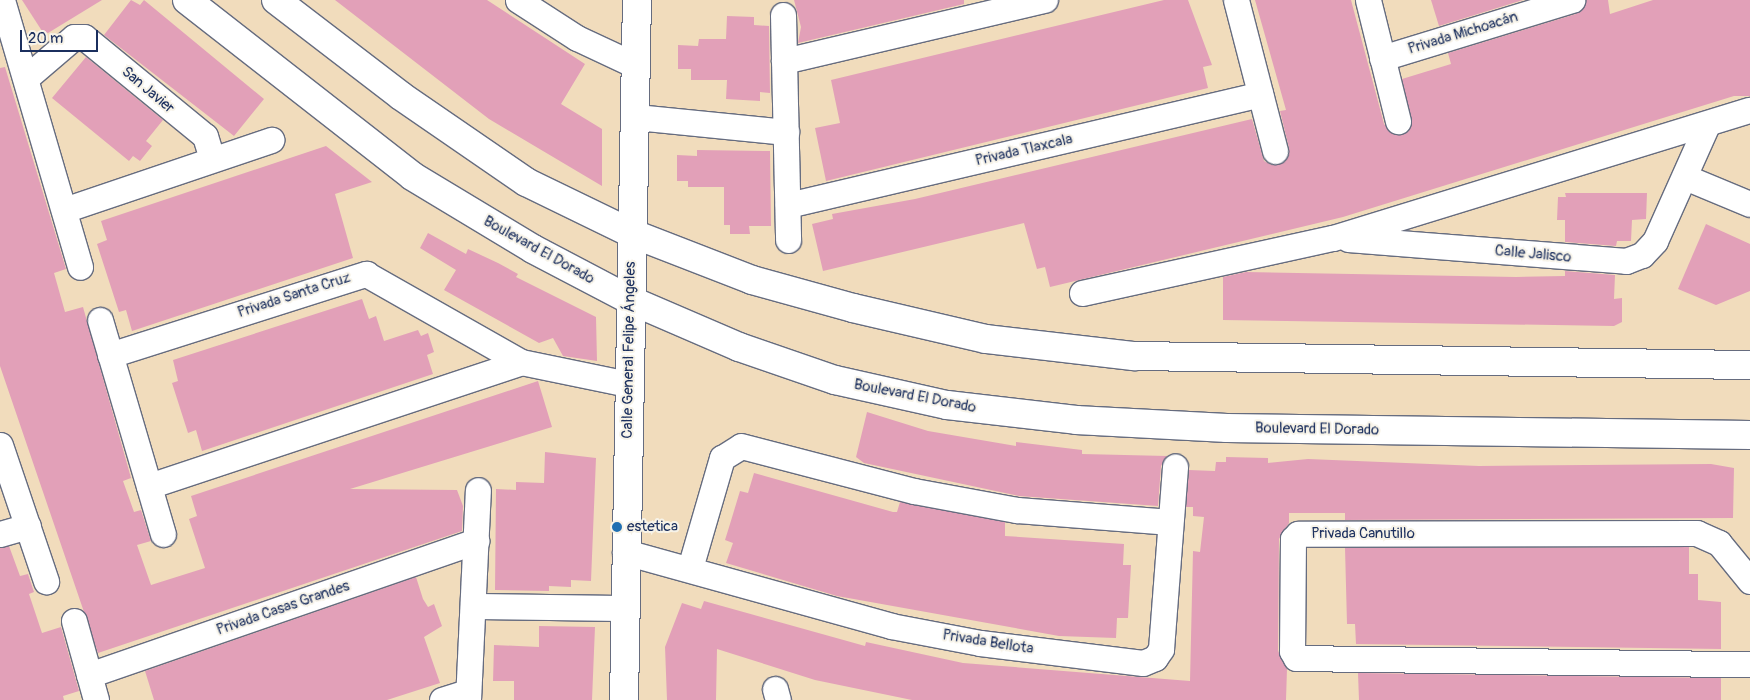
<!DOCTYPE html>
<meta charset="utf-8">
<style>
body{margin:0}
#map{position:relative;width:1750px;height:700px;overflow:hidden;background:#f1dcbc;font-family:Pangolin,sans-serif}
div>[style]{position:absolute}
.building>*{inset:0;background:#e2a0b8}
.roads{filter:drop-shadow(1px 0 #666c7f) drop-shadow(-1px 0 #666c7f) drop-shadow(0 1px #666c7f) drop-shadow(0 -1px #666c7f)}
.minor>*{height:25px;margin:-12.5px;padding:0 12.5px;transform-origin:12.5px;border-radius:12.5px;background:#fff}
.major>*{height:28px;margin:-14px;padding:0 14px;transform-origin:14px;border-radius:14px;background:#fff}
.dots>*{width:14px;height:14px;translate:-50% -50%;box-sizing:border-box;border:2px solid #f7f3e8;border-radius:50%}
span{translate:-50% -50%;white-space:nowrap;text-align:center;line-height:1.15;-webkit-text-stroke:4px #f7f3e8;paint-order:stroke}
.street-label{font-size:15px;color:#1b2f5e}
.poi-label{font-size:15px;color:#1b2f5e}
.left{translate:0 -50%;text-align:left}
.scale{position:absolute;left:20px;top:30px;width:78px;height:22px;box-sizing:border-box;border:2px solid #1b2f5e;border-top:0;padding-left:6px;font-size:15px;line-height:18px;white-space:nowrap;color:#1b2f5e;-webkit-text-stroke:4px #f7f3e8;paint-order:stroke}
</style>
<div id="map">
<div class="building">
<div style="clip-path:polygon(22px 0,102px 0,48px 33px,42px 31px)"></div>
<div style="clip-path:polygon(131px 0,140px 5px,144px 0,264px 99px,234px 136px,104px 35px)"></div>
<div style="clip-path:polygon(335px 0,487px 0,585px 64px,561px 104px,602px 129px,602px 186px,489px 119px)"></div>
<div style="clip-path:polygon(794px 0,964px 0,964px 4px,798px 43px,801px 27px)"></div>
<div style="clip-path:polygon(1164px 0,1188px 0,1212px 65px,1203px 67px,1208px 88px,826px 181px,815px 128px,840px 123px,831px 80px)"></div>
<div style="clip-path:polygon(1255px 0,1351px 0,1384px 124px,1394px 135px,1408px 132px,1412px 124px,1402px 79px,1451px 64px,1448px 53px,1576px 14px,1586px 0,1608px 0,1610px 14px,1653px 0,1750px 0,1750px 96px,1734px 96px,1343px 217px,1050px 287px,1045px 267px,1037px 269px,1024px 223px,823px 271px,812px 224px,833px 219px,832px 214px,915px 199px,1252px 119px,1264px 161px,1272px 165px,1285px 162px,1289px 148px,1280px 111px,1286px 110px)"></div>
<div style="clip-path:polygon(1431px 0,1523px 0,1439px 26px)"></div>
<div style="clip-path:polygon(727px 16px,754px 17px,754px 25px,769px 26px,770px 93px,760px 92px,760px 101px,726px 99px,727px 80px,691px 80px,691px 69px,678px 69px,678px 45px,698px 46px,699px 39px,726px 39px)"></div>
<div style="clip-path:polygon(86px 57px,163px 120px,146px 141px,152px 146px,140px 161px,133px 156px,129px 161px,52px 98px)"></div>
<div style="clip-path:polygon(5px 67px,66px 269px,54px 273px,65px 312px,83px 307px,131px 478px,123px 481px,134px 512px,141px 510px,151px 541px,137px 545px,151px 585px,205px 568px,189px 519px,197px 516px,191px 496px,538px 381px,552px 427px,350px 489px,457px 490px,463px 506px,462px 531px,98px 653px,0 366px,0 68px)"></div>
<div style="clip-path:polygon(326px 146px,372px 182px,335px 194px,353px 258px,132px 331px,126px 310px,119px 312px,97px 244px,107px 240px,101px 221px)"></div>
<div style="clip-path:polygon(697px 150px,770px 151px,771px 226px,749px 226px,750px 234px,730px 234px,730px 225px,724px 225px,724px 187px,688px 187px,688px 181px,677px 181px,677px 155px,697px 156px)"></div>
<div style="clip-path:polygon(1565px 193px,1647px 193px,1646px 219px,1632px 220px,1631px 241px,1617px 241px,1616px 246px,1565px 242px,1565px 220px,1557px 220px,1558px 197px,1566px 197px)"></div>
<div style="clip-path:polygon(1706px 224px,1750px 244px,1750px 291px,1716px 305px,1678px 289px)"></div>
<div style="clip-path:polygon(428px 233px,466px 254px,468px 249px,498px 263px,518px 274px,516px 277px,596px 317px,597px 361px,563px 356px,553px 338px,539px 343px,444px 290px,456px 270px,420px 248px)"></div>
<div style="clip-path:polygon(1565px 271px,1615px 275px,1614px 299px,1622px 298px,1622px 322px,1614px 326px,1223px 320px,1223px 277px,1246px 272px,1516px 277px,1565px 276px)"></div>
<div style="clip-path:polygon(362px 299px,369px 319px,376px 316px,384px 341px,418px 330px,421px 336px,428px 333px,434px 352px,427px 355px,433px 374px,202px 451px,196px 430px,188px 433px,172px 383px,178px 381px,173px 360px)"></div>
<div style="clip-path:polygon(867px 412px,928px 431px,1016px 446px,1016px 442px,1082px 450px,1082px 454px,1167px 456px,1161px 466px,1158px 506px,1019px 496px,864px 463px,856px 457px)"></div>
<div style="clip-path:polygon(545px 452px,596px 458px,591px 581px,571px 580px,571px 587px,549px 586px,549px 591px,495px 590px,496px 489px,516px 490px,516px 482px,544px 483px)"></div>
<div style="clip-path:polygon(1226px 457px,1268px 458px,1268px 463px,1308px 459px,1479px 466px,1711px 464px,1734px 468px,1733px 518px,1345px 520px,1345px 513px,1289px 513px,1289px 523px,1279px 539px,1278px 651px,1287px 669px,1286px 700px,912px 700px,815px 680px,717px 649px,716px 700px,667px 700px,665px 647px,682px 603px,701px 609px,704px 601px,865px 646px,866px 642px,963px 663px,1190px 681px,1193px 551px,1200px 552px,1204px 517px,1193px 516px,1193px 507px,1186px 507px,1189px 470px,1215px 471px,1216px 462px,1226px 462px)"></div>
<div style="clip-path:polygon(754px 473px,893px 512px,897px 512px,900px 502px,1005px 522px,1005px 536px,1124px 544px,1123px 565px,1131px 565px,1128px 618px,1117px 618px,1116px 638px,1059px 636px,837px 596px,726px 563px,733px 543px,725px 540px,730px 524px,740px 491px,748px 493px)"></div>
<div style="clip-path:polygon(9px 546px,20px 576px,28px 574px,34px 592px,29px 594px,42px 633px,61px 627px,79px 691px,63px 696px,64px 700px,0 700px,0 548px)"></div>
<div style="clip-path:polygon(1689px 547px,1689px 574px,1698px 574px,1698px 600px,1721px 602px,1721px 649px,1356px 644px,1355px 624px,1347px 624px,1345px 548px)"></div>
<div style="clip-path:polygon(416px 577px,423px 599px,428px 607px,434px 604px,442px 626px,424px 637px,440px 683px,387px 700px,154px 700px,145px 671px)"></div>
<div style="clip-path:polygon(539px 626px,595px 627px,592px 700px,514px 700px,514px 681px,493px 681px,494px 645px,539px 647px)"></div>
<div style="clip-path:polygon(1358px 673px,1721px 678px,1721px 700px,1359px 700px)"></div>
</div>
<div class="roads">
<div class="minor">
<div style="left:2px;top:0;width:278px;rotate:73.7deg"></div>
<div style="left:518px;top:0;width:70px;rotate:32.8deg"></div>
<div style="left:577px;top:38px;width:64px;rotate:25deg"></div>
<div style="left:1236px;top:0;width:156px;rotate:75.5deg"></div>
<div style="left:1368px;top:0;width:125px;rotate:76.1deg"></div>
<div style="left:783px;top:15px;width:225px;rotate:88.7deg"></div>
<div style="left:1382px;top:58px;width:199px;rotate:-17deg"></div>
<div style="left:784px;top:61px;width:268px;rotate:-13.2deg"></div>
<div style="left:26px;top:78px;width:63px;rotate:-40.5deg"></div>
<div style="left:74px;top:37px;width:10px"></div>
<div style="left:84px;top:37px;width:156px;rotate:39.3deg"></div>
<div style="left:205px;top:136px;width:24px;rotate:73deg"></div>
<div style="left:636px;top:117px;width:151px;rotate:5.7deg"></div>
<div style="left:1685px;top:177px;width:70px;rotate:22.6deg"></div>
<div style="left:788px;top:205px;width:485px;rotate:-13.2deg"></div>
<div style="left:64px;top:210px;width:219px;rotate:-18.7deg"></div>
<div style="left:1348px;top:239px;width:279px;rotate:4.5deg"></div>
<div style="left:1626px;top:261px;width:17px;rotate:-21deg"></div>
<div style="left:1642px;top:255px;width:19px;rotate:-47deg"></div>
<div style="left:1655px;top:241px;width:127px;rotate:-65.9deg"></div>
<div style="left:1082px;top:293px;width:257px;rotate:-12.4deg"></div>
<div style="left:1333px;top:238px;width:436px;rotate:-17.1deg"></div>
<div style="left:100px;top:320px;width:223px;rotate:73.6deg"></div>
<div style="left:110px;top:355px;width:269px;rotate:-17.6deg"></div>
<div style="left:366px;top:274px;width:178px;rotate:29.6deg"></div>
<div style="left:521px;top:362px;width:109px;rotate:11.6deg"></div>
<div style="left:0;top:445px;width:144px;rotate:71.3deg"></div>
<div style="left:149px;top:486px;width:392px;rotate:-18.4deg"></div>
<div style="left:0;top:534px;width:29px;rotate:-16deg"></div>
<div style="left:625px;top:552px;width:276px;rotate:15.5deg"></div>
<div style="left:891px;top:626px;width:91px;rotate:10.8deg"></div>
<div style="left:980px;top:643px;width:164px;rotate:7deg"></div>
<div style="left:1143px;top:663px;width:13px;rotate:-23deg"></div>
<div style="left:1155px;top:658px;width:11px;rotate:-56deg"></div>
<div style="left:1161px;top:649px;width:183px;rotate:-85.6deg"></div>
<div style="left:690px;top:568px;width:115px;rotate:-73.8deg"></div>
<div style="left:722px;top:458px;width:22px;rotate:-32deg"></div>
<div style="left:741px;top:446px;width:179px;rotate:14.6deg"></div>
<div style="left:914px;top:491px;width:105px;rotate:10.5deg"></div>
<div style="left:1017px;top:510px;width:151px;rotate:4.5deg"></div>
<div style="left:1750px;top:581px;width:49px;rotate:-129.2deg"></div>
<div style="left:1719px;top:543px;width:24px;rotate:-156deg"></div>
<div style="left:1697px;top:533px;width:399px;rotate:179.9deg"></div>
<div style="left:1298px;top:534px;width:7px;rotate:135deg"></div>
<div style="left:1293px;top:539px;width:112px;rotate:90.5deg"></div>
<div style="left:1292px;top:651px;width:8px;rotate:60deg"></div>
<div style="left:1296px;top:658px;width:454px;rotate:0.8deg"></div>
<div style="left:473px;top:606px;width:152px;rotate:0.8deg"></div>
<div style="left:74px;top:621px;width:82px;rotate:74.4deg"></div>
<div style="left:89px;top:675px;width:410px;rotate:-19.1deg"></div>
<div style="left:775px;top:689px;width:11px;rotate:75deg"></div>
<div style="left:442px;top:700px;width:25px;rotate:-18deg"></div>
<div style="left:468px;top:700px;width:210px;rotate:-87.3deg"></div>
</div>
<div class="major">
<div style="left:187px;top:0;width:286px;rotate:38deg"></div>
<div style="left:412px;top:176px;width:141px;rotate:31.1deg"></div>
<div style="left:533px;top:249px;width:110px;rotate:27.7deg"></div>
<div style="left:630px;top:300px;width:119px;rotate:23.3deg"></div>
<div style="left:739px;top:347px;width:102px;rotate:19deg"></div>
<div style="left:835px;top:380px;width:115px;rotate:12.6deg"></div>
<div style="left:947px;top:405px;width:130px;rotate:6.6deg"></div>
<div style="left:1076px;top:420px;width:151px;rotate:3deg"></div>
<div style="left:1227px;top:428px;width:523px;rotate:0.77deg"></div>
<div style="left:276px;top:0;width:158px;rotate:37.5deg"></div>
<div style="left:401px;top:96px;width:152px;rotate:34.5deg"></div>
<div style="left:526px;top:182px;width:117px;rotate:25.9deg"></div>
<div style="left:631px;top:233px;width:130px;rotate:21.2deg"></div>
<div style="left:752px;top:280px;width:105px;rotate:15.5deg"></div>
<div style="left:853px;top:308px;width:137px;rotate:13.1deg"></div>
<div style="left:986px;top:339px;width:149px;rotate:6.6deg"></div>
<div style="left:1134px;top:356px;width:616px;rotate:0.84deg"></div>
<div style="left:624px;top:700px;width:700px;rotate:-88.94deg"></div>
</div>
</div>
<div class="dots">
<div style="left:617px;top:527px;background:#1f6fb2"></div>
</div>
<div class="street-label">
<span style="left:1463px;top:33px;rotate:-17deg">Privada Michoacán</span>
<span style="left:148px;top:90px;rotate:40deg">San Javier</span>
<span style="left:1024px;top:150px;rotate:-13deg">Privada Tlaxcala</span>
<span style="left:539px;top:250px;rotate:29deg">Boulevard El Dorado</span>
<span style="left:1533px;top:254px;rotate:5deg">Calle Jalisco</span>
<span style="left:294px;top:295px;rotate:-18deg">Privada Santa Cruz</span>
<span style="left:629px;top:350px;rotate:-89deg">Calle General Felipe Ángeles</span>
<span style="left:915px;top:396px;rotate:11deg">Boulevard El Dorado</span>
<span style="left:1317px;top:429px;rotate:1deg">Boulevard El Dorado</span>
<span style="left:1363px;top:534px">Privada Canutillo</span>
<span style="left:283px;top:608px;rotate:-19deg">Privada Casas Grandes</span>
<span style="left:988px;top:642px;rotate:9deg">Privada Bellota</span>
</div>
<div class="poi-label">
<span class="left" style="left:627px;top:527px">estetica</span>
</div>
<div class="scale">20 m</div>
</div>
